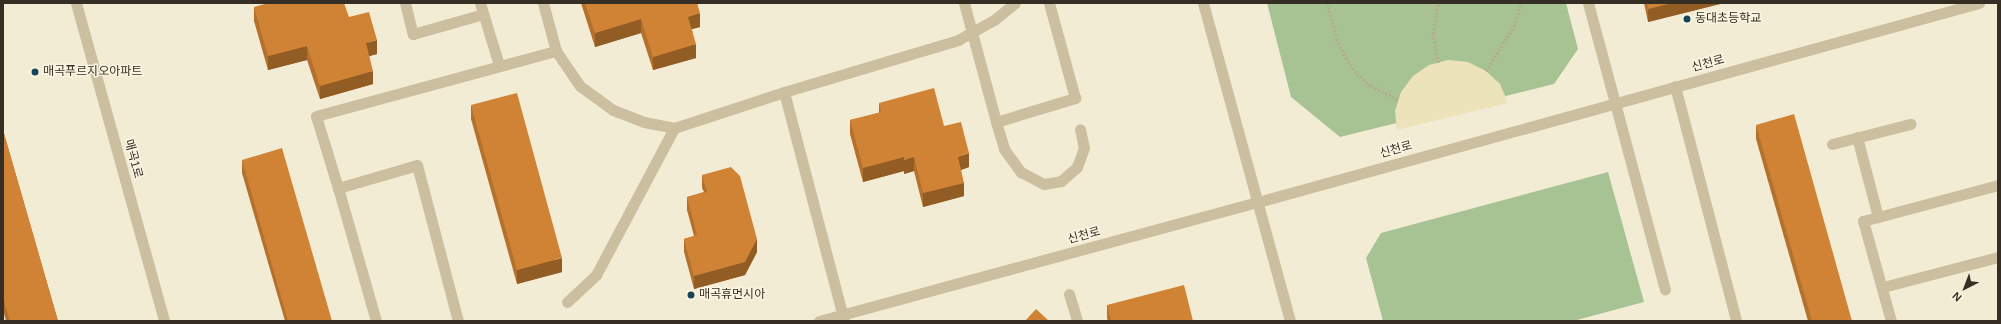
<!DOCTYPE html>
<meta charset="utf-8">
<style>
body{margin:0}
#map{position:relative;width:2001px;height:324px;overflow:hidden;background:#f3ecd5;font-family:Arial,"Noto Sans KR",sans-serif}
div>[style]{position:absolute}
.green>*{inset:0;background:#a7c394}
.plaza>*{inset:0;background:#ede3ba}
.path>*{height:2.5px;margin-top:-1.25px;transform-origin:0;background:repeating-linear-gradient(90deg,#b7a98b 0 2px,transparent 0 4px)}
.service>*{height:11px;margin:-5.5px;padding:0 5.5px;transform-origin:5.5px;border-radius:5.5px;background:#cbbfa0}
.minor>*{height:11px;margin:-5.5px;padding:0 5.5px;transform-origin:5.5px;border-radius:5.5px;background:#cbbfa0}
.tertiary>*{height:11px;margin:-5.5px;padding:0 5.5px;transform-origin:5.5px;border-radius:5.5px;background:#cbbfa0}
.wall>*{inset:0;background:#b4712e}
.shaded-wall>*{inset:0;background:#925c25}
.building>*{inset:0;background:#d18335}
.dots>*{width:11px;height:11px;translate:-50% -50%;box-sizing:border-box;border:2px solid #faf5e1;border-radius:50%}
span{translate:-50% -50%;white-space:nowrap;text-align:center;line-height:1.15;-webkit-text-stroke:3px #faf5e1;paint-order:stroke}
.poi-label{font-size:12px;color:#352e24}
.left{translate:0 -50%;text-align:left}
.street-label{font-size:12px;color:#352e24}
.frame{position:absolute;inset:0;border:4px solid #352e24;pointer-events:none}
.north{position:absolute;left:1945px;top:268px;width:40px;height:40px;-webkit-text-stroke:3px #faf5e1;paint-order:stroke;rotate:222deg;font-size:11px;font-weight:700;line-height:16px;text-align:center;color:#352e24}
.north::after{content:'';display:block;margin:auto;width:14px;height:18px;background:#352e24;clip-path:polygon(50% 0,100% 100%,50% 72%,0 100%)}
</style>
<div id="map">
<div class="green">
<div style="clip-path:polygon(1267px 3px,1566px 3px,1578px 49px,1554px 84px,1340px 137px,1291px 97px)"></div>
<div style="clip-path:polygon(1608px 172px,1644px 302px,1573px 321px,1383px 321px,1366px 258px,1381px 233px)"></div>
</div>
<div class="plaza">
<div style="clip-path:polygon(1448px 60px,1468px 62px,1486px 71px,1500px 84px,1508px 103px,1397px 130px,1395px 111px,1401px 92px,1413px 76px,1429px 65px)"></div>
</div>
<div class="path">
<div style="left:1327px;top:3px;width:37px;rotate:74deg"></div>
<div style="left:1337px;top:39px;width:21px;rotate:65deg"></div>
<div style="left:1346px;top:58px;width:19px;rotate:55deg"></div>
<div style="left:1357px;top:74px;width:18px;rotate:41deg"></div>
<div style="left:1371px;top:86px;width:31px;rotate:27deg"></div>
<div style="left:1438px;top:63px;width:29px;rotate:-100deg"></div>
<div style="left:1433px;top:34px;width:31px;rotate:-81deg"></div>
<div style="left:1486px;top:71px;width:53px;rotate:-58.1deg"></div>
<div style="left:1514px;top:26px;width:24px;rotate:-73deg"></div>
</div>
<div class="service">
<div style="left:405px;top:3px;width:32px;rotate:76deg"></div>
<div style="left:413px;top:34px;width:73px;rotate:-15.9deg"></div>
<div style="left:480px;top:3px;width:65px;rotate:73deg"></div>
<div style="left:543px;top:3px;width:50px;rotate:74.8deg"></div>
<div style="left:556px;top:51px;width:42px;rotate:55.6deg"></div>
<div style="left:580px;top:86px;width:41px;rotate:36deg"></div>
<div style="left:613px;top:110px;width:33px;rotate:21deg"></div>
<div style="left:644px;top:122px;width:31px;rotate:11deg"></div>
<div style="left:964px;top:3px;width:123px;rotate:74.9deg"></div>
<div style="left:996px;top:122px;width:83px;rotate:-16.9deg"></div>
<div style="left:1075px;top:98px;width:98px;rotate:-105.3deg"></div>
<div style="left:1675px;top:86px;width:243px;rotate:75.4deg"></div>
<div style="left:784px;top:92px;width:237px;rotate:75.3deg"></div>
<div style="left:1615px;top:103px;width:193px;rotate:75deg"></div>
<div style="left:996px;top:122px;width:28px;rotate:73deg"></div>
<div style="left:1004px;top:149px;width:29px;rotate:54deg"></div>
<div style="left:1021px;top:172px;width:26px;rotate:28deg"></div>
<div style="left:1044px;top:184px;width:17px;rotate:-10deg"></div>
<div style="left:1061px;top:181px;width:21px;rotate:-41deg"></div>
<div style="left:1077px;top:167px;width:20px;rotate:-70deg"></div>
<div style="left:1084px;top:148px;width:19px;rotate:-102deg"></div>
<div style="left:1857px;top:137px;width:83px;rotate:75.3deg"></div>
<div style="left:1832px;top:144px;width:81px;rotate:-14.4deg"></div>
<div style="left:338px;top:188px;width:75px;rotate:-107deg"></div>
<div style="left:316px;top:116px;width:249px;rotate:-15.2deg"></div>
<div style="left:1883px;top:287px;width:119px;rotate:-14.6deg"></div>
<div style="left:567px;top:302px;width:40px;rotate:-43deg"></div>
<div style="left:596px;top:275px;width:166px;rotate:-62deg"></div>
<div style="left:674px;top:128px;width:116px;rotate:-18.1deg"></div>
<div style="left:784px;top:92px;width:182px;rotate:-16.6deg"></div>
<div style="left:958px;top:40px;width:41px;rotate:-29.1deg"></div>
<div style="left:994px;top:20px;width:27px;rotate:-39deg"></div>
<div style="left:376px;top:321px;width:138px;rotate:-105.9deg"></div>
<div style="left:338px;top:188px;width:82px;rotate:-16.2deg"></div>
<div style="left:417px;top:165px;width:161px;rotate:75.3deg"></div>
<div style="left:1891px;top:321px;width:104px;rotate:-105.6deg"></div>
<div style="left:1863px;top:221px;width:140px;rotate:-14.9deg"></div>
</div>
<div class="minor">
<div style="left:1588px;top:3px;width:104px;rotate:74.9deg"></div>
<div style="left:1069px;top:294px;width:28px;rotate:73deg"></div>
</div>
<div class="tertiary">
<div style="left:76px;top:3px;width:330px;rotate:74.5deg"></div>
<div style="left:1203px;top:3px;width:330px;rotate:74.7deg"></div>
<div style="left:819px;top:321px;width:455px;rotate:-15.2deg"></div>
<div style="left:1258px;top:202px;width:748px;rotate:-15.43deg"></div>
</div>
<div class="wall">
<div style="clip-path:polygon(581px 3px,697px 3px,700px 27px,692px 29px,696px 58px,653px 70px,641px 33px,595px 47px)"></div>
<div style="clip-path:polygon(1644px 3px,1724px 3px,1648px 22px)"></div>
<div style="clip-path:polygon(254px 7px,349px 17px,377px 54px,369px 56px,373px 84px,320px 99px,307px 60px,268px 70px,254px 21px)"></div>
<div style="clip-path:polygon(879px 103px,944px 126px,969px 167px,961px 170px,964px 196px,923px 207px,914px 171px,904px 174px,904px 171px,863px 182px,850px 134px,850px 120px,879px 113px)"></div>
<div style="clip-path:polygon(471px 105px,562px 272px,517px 284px,471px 119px)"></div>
<div style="clip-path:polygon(1756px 125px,1852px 321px,1808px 321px,1756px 139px)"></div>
<div style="clip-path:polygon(3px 130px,58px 321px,6px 321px,3px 310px)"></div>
<div style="clip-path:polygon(242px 160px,332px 321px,285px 321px,242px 173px)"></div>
<div style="clip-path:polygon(702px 175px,757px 252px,745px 275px,694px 289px,684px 252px,684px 239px,694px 236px,687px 210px,687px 197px,704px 192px,702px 188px)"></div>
<div style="clip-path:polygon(1107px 305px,1193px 321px,1108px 321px,1107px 318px)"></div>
</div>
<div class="shaded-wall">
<div style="clip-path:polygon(1672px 3px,1724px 3px,1648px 22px,1648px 9px)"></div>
<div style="clip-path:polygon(700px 13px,700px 27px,688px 30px,688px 17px)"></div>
<div style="clip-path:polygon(641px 19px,641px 33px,595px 47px,595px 33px)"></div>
<div style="clip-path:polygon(377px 40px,377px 54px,366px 57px,366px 43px)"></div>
<div style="clip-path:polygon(696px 44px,696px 58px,653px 70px,653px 57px)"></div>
<div style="clip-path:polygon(307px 46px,307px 60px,268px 70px,268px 56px)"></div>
<div style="clip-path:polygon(373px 71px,373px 84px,320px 99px,320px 86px)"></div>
<div style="clip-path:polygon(969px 153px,969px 167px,958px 171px,958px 157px)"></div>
<div style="clip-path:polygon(904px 157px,904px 171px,863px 182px,863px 168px)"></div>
<div style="clip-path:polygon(914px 157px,914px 171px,904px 174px,904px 160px)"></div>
<div style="clip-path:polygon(964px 183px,964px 196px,923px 207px,923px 193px)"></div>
<div style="clip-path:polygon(757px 239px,757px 252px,745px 275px,694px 289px,694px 276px)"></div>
<div style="clip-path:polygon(562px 258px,562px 272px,517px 284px,517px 270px)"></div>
</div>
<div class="building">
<div style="clip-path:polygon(268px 3px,344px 3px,349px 17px,369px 12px,377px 40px,366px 43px,373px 71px,320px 86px,307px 46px,268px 56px,254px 7px)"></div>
<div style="clip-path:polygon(585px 3px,697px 3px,700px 13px,688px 17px,696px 44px,653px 57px,641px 19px,595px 33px)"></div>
<div style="clip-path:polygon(1647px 3px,1672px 3px,1648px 9px)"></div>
<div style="clip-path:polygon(934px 88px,944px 126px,961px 122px,969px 153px,958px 157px,964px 183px,923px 193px,914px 157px,904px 160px,904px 157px,863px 168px,850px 120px,881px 112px,879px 103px)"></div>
<div style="clip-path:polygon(517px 93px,562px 258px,517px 270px,471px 105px)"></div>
<div style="clip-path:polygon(1794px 114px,1852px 321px,1812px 321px,1756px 125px)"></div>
<div style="clip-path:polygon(3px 130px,58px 321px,10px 321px,3px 297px)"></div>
<div style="clip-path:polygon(282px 148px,332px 321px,288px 321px,242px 160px)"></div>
<div style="clip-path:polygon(731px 167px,740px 176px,757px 239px,745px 262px,694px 276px,684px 239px,697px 235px,687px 197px,707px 192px,702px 175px)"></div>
<div style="clip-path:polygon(1184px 285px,1193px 321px,1111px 321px,1107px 305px)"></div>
<div style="clip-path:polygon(1036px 309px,1049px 321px,1025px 321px)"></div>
</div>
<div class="dots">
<div style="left:1687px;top:19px;background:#174459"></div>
<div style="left:35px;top:72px;background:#174459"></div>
<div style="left:691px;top:295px;background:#174459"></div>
</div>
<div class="poi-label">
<span class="left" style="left:1695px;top:19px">동대초등학교</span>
<span class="left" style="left:43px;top:72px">매곡푸르지오아파트</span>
<span class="left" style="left:699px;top:295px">매곡휴먼시아</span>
</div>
<div class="street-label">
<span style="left:1708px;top:64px;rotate:-15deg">신천로</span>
<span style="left:1396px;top:150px;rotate:-16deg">신천로</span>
<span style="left:133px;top:159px;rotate:75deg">매곡1로</span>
<span style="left:1084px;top:236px;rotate:-15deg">신천로</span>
</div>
<div class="frame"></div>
<div class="north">N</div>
</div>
